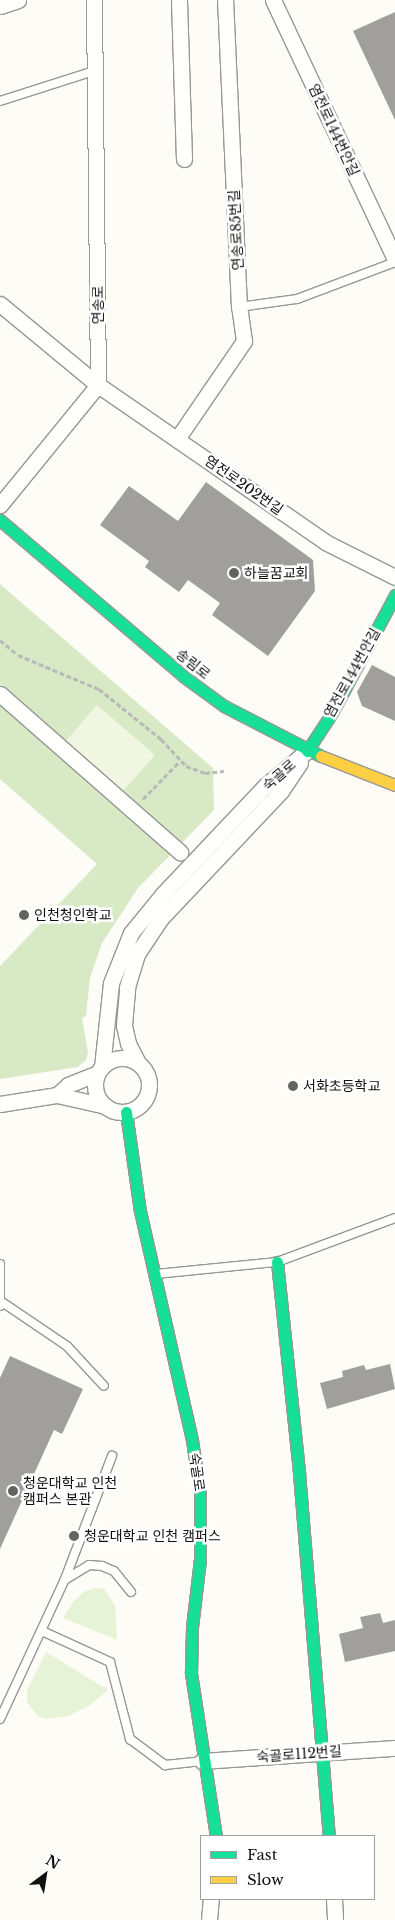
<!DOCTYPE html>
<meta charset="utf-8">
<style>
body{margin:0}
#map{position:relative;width:395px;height:1920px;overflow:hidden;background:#fdfcf7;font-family:"Libre Baskerville","Noto Sans KR",serif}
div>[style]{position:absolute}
.green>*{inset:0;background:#e7f3d7}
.forest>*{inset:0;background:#d8eac5}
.pitch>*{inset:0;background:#f0f6e1}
.building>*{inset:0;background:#a19f9c}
.path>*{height:3px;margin-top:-1.5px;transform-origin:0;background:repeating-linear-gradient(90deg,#b9b9b8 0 5px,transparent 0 7.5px)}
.roads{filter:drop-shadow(1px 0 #979795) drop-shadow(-1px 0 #979795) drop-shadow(0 1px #979795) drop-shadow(0 -1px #979795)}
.lane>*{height:8px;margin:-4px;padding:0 4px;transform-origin:4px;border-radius:4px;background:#fffffe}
.street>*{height:15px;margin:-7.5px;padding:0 7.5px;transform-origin:7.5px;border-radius:7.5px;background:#fffffe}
.street>.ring{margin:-7.5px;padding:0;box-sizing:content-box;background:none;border:15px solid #fffffe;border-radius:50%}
.fast>*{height:11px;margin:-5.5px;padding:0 5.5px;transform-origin:5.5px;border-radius:5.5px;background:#16e098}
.slow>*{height:11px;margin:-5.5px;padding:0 5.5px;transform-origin:5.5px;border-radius:5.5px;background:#ffcf43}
.dots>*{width:14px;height:14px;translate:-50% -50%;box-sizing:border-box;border:2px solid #fff;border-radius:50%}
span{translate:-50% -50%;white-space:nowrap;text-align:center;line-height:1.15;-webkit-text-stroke:5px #fff;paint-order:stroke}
.street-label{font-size:14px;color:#111}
.poi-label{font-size:14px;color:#111}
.left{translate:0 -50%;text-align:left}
.legend{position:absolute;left:200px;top:1835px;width:175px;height:65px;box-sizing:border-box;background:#fff;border:1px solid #a0a0a0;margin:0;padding:6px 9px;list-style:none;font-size:15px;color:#111}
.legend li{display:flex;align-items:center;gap:10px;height:25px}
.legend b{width:25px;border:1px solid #a0a0a0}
.north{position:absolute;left:20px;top:1850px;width:50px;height:50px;-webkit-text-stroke:4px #fff;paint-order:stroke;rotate:31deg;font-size:14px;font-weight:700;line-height:20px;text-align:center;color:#111}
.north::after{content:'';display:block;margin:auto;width:18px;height:22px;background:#111;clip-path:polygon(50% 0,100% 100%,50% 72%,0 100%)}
</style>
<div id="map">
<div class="green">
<div style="clip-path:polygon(96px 1588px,104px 1589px,115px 1605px,117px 1640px,63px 1618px,73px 1602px,85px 1591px)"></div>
<div style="clip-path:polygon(46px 1652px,108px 1690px,89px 1706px,68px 1716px,45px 1719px,37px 1715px,27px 1702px,27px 1690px)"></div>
</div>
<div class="forest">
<div style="clip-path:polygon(0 584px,213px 768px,214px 810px,138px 888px,102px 943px,90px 978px,86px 1016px,82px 1018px,88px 1053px,86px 1060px,78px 1067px,0 1079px,0 966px,97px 864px,0 779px)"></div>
</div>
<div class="pitch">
<div style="clip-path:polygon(97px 705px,155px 755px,123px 791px,65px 742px)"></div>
</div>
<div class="building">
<div style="clip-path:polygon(395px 12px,395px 120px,353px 31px)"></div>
<div style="clip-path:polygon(206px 482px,313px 560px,315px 591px,268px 656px,212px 615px,220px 603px,188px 580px,179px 592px,145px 567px,149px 561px,100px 525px,129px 486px,178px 521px)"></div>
<div style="clip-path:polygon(372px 665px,395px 677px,395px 721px,362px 706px,357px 692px)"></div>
<div style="clip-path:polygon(10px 1356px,83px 1389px,62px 1434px,54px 1430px,0 1549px,0 1378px)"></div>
<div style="clip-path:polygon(390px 1364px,395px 1389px,327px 1409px,320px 1383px,343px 1377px,342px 1371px,364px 1365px,366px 1370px)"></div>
<div style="clip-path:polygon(380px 1613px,383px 1623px,395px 1620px,395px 1651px,345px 1662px,339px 1634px,363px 1628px,360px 1617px)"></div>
</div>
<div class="path">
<div style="left:0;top:640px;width:23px;rotate:40deg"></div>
<div style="left:18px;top:655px;width:88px;rotate:22.8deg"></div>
<div style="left:99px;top:689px;width:80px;rotate:38.9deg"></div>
<div style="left:161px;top:739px;width:37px;rotate:47deg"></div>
<div style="left:186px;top:766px;width:20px;rotate:20deg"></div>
<div style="left:205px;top:773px;width:19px;rotate:-6deg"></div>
<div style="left:143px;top:799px;width:52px;rotate:-45.8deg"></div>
</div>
<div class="roads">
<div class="lane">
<div style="left:0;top:101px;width:102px;rotate:-17.7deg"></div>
<div style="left:239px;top:307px;width:59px;rotate:-7.9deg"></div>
<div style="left:297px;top:299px;width:105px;rotate:-20.7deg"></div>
<div style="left:0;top:1264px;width:42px;rotate:90deg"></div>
<div style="left:156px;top:1274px;width:122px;rotate:-5.7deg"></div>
<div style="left:277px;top:1262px;width:126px;rotate:-20.4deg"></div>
<div style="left:2px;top:1302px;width:78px;rotate:34.1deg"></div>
<div style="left:67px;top:1346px;width:54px;rotate:47.2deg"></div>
<div style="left:66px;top:1579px;width:27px;rotate:-31deg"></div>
<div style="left:89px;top:1565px;width:13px;rotate:4deg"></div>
<div style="left:102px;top:1566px;width:13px;rotate:23deg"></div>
<div style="left:114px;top:1571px;width:27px;rotate:51deg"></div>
<div style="left:42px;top:1631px;width:75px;rotate:24.5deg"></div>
<div style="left:110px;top:1662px;width:80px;rotate:75.4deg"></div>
<div style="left:130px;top:1739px;width:44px;rotate:36.6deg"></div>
<div style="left:165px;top:1765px;width:37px;rotate:-6deg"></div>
<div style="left:0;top:1719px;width:154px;rotate:-65.1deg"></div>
<div style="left:65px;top:1579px;width:132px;rotate:-69.1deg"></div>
</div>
<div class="street">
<div style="left:179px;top:0;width:159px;rotate:88.2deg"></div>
<div style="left:273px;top:0;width:286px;rotate:64.8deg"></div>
<div style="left:0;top:6px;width:19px;rotate:-18deg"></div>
<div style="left:0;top:304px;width:127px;rotate:39.6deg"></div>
<div style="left:98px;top:385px;width:278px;rotate:34.6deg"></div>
<div style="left:327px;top:543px;width:76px;rotate:26.6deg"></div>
<div style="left:177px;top:439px;width:119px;rotate:-55.6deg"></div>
<div style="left:244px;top:341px;width:34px;rotate:-98deg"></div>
<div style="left:239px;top:307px;width:307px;rotate:-92.6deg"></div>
<div style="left:0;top:505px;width:155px;rotate:-50.8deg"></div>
<div style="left:98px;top:385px;width:385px;rotate:-90.6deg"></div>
<div style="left:0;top:694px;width:240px;rotate:41.3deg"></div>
<div class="ring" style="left:95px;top:1058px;width:39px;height:39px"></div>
<div style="left:138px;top:1063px;width:22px;rotate:-117deg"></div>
<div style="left:128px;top:1043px;width:18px;rotate:-103deg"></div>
<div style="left:124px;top:1025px;width:38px;rotate:-85deg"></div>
<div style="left:127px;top:987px;width:34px;rotate:-73deg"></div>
<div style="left:137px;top:954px;width:43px;rotate:-56.3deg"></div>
<div style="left:161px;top:918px;width:175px;rotate:-46.6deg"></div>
<div style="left:281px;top:791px;width:34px;rotate:-56deg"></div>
<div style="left:102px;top:1067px;width:84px;rotate:-83.9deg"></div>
<div style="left:111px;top:983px;width:54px;rotate:-68.2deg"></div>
<div style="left:131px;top:933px;width:50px;rotate:-50.6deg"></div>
<div style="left:163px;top:894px;width:149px;rotate:-46.6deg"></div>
<div style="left:265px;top:786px;width:55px;rotate:-39.8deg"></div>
<div style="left:57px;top:1095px;width:15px;rotate:-42deg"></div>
<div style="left:68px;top:1085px;width:31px;rotate:-22deg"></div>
<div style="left:0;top:1104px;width:58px;rotate:-9deg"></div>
<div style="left:57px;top:1095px;width:50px;rotate:12.7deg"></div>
<div style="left:202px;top:1761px;width:193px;rotate:-3.9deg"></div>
<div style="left:334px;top:1899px;width:21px;rotate:87deg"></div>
<div style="left:209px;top:1920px;width:21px;rotate:-85deg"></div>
</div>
<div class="fast">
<div style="left:0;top:520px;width:240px;rotate:40.4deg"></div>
<div style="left:183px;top:676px;width:51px;rotate:36.2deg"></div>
<div style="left:224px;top:706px;width:109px;rotate:27.3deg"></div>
<div style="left:307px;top:751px;width:45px;rotate:-56.7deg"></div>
<div style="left:332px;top:713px;width:134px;rotate:-61.9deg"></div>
<div style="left:126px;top:1112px;width:100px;rotate:82deg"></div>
<div style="left:140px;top:1211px;width:235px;rotate:77.2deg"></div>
<div style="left:192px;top:1440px;width:54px;rotate:81.4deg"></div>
<div style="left:200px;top:1493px;width:66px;rotate:90deg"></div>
<div style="left:200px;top:1559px;width:68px;rotate:96.7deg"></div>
<div style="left:192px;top:1627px;width:46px;rotate:91.2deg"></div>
<div style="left:191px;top:1673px;width:165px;rotate:81.3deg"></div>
<div style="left:277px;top:1262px;width:212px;rotate:84deg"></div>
<div style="left:299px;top:1473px;width:364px;rotate:85.3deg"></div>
</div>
<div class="slow">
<div style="left:321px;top:756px;width:79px;rotate:21.4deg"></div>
</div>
</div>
<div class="dots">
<div style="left:234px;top:573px;background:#646362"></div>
<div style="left:24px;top:915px;background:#646362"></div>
<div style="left:293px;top:1086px;background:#646362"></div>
<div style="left:13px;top:1491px;background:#646362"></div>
<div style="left:74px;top:1536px;background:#646362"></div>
</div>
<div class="street-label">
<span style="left:334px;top:130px;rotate:65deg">염전로144번안길</span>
<span style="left:236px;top:230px;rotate:-93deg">연송로85번길</span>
<span style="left:98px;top:305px;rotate:-90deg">연송로</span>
<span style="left:244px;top:485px;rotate:35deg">염전로202번길</span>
<span style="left:193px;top:664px;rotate:39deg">송림로</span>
<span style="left:352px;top:673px;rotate:-61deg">염전로144번안길</span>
<span style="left:279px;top:775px;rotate:-41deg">숙골로</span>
<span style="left:197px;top:1472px;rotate:82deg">숙골로</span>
<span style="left:299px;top:1754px;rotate:-4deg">숙골로112번길</span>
</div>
<div class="poi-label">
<span class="left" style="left:244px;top:573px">하늘꿈교회</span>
<span class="left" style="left:34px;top:915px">인천청인학교</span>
<span class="left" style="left:303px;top:1086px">서화초등학교</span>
<span class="left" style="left:23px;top:1491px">청운대학교 인천<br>캠퍼스 본관</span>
<span class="left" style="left:84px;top:1536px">청운대학교 인천 캠퍼스</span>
</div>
<ul class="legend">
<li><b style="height:6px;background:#16e098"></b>Fast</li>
<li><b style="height:6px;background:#ffcf43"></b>Slow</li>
</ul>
<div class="north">N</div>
</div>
